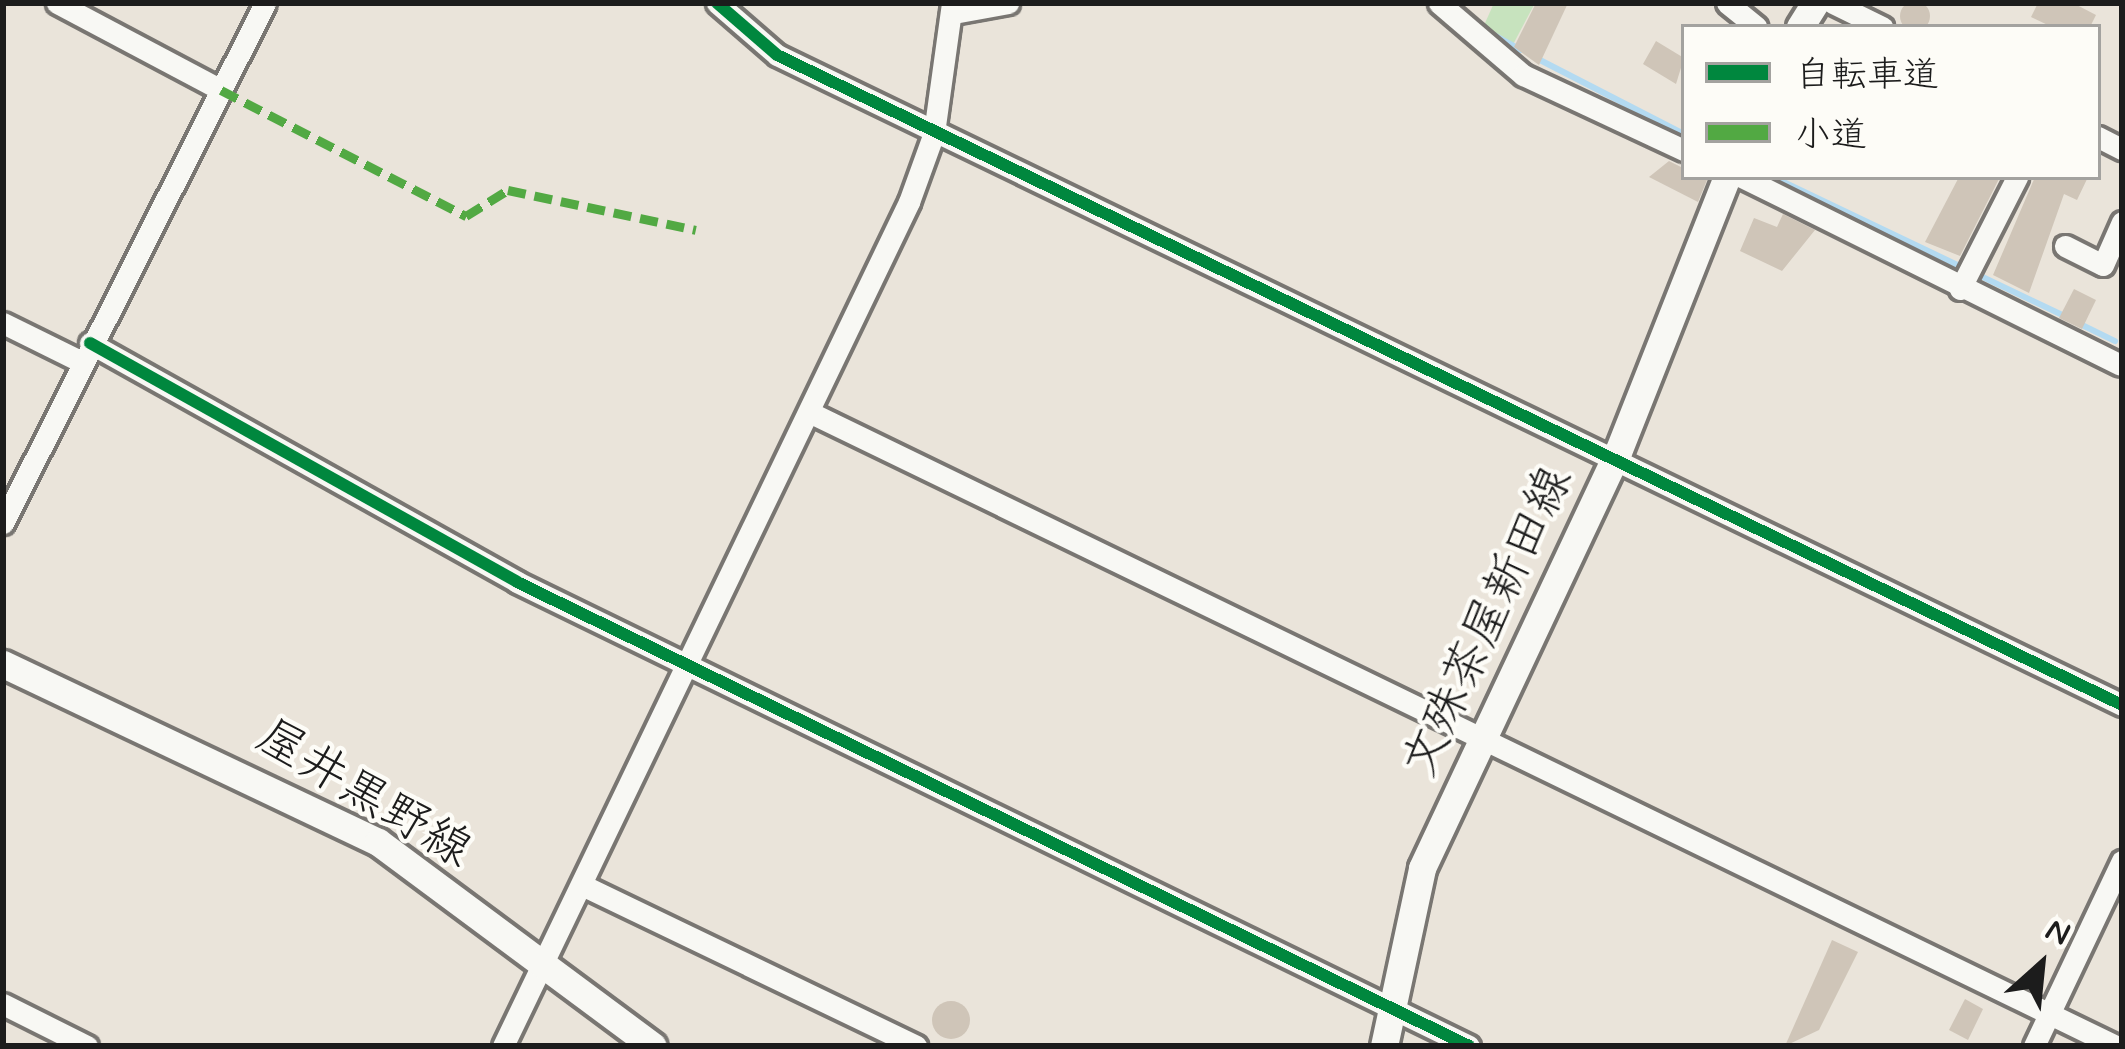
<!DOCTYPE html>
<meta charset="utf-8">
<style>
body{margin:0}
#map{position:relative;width:2125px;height:1049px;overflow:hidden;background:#eae4da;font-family:Mynerve,"Klee One",sans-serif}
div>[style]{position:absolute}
.green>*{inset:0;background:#c7e3be}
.stream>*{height:6px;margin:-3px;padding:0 3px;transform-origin:3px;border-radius:3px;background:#b3daf1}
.building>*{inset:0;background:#cfc5b8}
.round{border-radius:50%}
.roads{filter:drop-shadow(3px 0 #797672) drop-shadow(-3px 0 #797672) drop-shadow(0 3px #797672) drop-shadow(0 -3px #797672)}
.minor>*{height:21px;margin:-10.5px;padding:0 10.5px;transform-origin:10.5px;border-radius:10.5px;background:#f8f8f4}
.major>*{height:27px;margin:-13.5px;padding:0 13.5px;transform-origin:13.5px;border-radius:13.5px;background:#f8f8f4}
.quiet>*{height:9px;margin-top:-4.5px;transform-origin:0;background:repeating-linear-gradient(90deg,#52a943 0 18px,transparent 0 27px)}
.cycleway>*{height:12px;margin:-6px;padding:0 6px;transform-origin:6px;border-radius:6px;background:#00873e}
span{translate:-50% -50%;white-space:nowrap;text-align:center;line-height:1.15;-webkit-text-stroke:9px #fdfcf7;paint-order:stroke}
.street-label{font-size:48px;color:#1c1c1c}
.frame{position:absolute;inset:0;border:6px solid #1c1c1c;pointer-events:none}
.legend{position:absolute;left:1681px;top:24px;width:420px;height:156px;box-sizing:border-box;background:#fdfcf7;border:3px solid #a3a29f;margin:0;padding:15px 21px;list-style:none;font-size:36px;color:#1c1c1c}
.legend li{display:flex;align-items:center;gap:24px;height:60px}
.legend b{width:60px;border:3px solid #a3a29f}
.north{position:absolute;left:1981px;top:905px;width:120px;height:120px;-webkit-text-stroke:9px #fdfcf7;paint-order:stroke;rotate:27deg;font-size:33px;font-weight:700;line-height:48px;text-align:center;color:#1c1c1c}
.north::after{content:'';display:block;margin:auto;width:42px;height:54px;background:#1c1c1c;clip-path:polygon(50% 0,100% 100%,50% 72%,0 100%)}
</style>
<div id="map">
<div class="green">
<div style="clip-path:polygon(1494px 3px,1535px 3px,1508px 54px,1481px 32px)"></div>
</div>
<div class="stream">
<div style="left:1485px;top:30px;width:41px;rotate:29.1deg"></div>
<div style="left:1538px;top:59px;width:164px;rotate:27.2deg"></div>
<div style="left:1773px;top:177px;width:327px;rotate:25.5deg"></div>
<div style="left:2080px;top:324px;width:39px;rotate:26deg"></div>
</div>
<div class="building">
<div class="round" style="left:1900px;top:1px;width:30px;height:30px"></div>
<div style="clip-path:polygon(1536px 3px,1568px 3px,1539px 65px,1514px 47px)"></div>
<div style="clip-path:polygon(2038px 3px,2073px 3px,2096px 15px,2090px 27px,2052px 27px,2031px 17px)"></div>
<div style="clip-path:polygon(1656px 41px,1684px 58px,1676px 84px,1643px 64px)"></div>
<div style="clip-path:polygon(1669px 161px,1707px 180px,1698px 202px,1649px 177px)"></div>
<div style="clip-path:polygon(1959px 177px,2000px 177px,1960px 256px,1925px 242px)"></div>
<div style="clip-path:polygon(2035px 177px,2088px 177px,2077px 200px,2064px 194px,2029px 293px,1993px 275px)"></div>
<div style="clip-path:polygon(1783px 214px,1815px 230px,1782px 271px,1740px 251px,1754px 218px,1777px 227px)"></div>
<div style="clip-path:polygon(2074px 289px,2096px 300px,2082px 329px,2059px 318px)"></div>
<div style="clip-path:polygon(1832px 940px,1858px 952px,1819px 1030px,1785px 1046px)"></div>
<div style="clip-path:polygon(1965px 999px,1983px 1009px,1968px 1040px,1949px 1030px)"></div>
<div class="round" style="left:932px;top:1001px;width:38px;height:38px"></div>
</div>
<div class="roads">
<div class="minor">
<div style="left:57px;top:3px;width:186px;rotate:27.9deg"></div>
<div style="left:717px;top:3px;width:79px;rotate:40.9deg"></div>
<div style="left:777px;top:55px;width:1494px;rotate:25.79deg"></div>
<div style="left:1439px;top:3px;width:111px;rotate:40.6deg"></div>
<div style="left:1523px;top:75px;width:178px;rotate:25deg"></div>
<div style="left:1727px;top:3px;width:38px;rotate:39deg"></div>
<div style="left:1833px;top:3px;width:55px;rotate:26.1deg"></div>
<div style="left:953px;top:13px;width:56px;rotate:-10.3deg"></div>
<div style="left:2098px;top:137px;width:27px;rotate:27deg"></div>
<div style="left:1742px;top:177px;width:422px;rotate:26.4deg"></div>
<div style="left:2065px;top:246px;width:42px;rotate:26.6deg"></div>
<div style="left:2103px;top:265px;width:47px;rotate:-66.2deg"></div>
<div style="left:1960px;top:289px;width:126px;rotate:-63deg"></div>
<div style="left:3px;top:323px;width:86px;rotate:26.3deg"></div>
<div style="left:90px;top:343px;width:489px;rotate:29.2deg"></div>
<div style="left:517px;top:582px;width:1059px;rotate:25.98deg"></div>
<div style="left:809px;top:412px;width:1453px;rotate:25.88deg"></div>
<div style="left:3px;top:523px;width:582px;rotate:-63.26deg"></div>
<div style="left:582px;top:885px;width:371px;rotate:25.7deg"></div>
<div style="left:3px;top:1004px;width:94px;rotate:26.6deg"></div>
<div style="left:503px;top:1046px;width:937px;rotate:-64.31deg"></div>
<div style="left:909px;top:202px;width:73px;rotate:-70.1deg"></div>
<div style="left:934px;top:133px;width:131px;rotate:-82.1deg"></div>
<div style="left:2034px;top:1046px;width:205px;rotate:-64.6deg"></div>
</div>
<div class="major">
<div style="left:1800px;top:27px;width:28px;rotate:-58deg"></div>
<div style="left:3px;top:664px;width:415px;rotate:25.4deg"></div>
<div style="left:378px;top:842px;width:342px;rotate:36.6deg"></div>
<div style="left:1384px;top:1046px;width:182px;rotate:-77.9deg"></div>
<div style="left:1422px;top:868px;width:460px;rotate:-64.8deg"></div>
<div style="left:1618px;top:452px;width:296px;rotate:-68.4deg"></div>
</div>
</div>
<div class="quiet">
<div style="left:221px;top:90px;width:276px;rotate:27.2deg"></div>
<div style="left:466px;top:216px;width:49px;rotate:-31.8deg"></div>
<div style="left:508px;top:190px;width:192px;rotate:12deg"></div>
</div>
<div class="cycleway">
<div style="left:717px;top:3px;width:79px;rotate:40.9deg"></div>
<div style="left:777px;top:55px;width:1494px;rotate:25.79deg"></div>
<div style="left:90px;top:343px;width:489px;rotate:29.2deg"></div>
<div style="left:517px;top:582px;width:1059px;rotate:25.98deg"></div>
</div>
<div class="street-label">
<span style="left:1488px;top:622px;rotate:-65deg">文殊茶屋新田線</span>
<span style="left:364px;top:794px;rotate:31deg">屋井黒野線</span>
</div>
<div class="frame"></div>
<ul class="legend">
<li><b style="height:15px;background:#00873e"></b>自転車道</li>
<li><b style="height:15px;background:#52a943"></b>小道</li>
</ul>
<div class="north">N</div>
</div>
